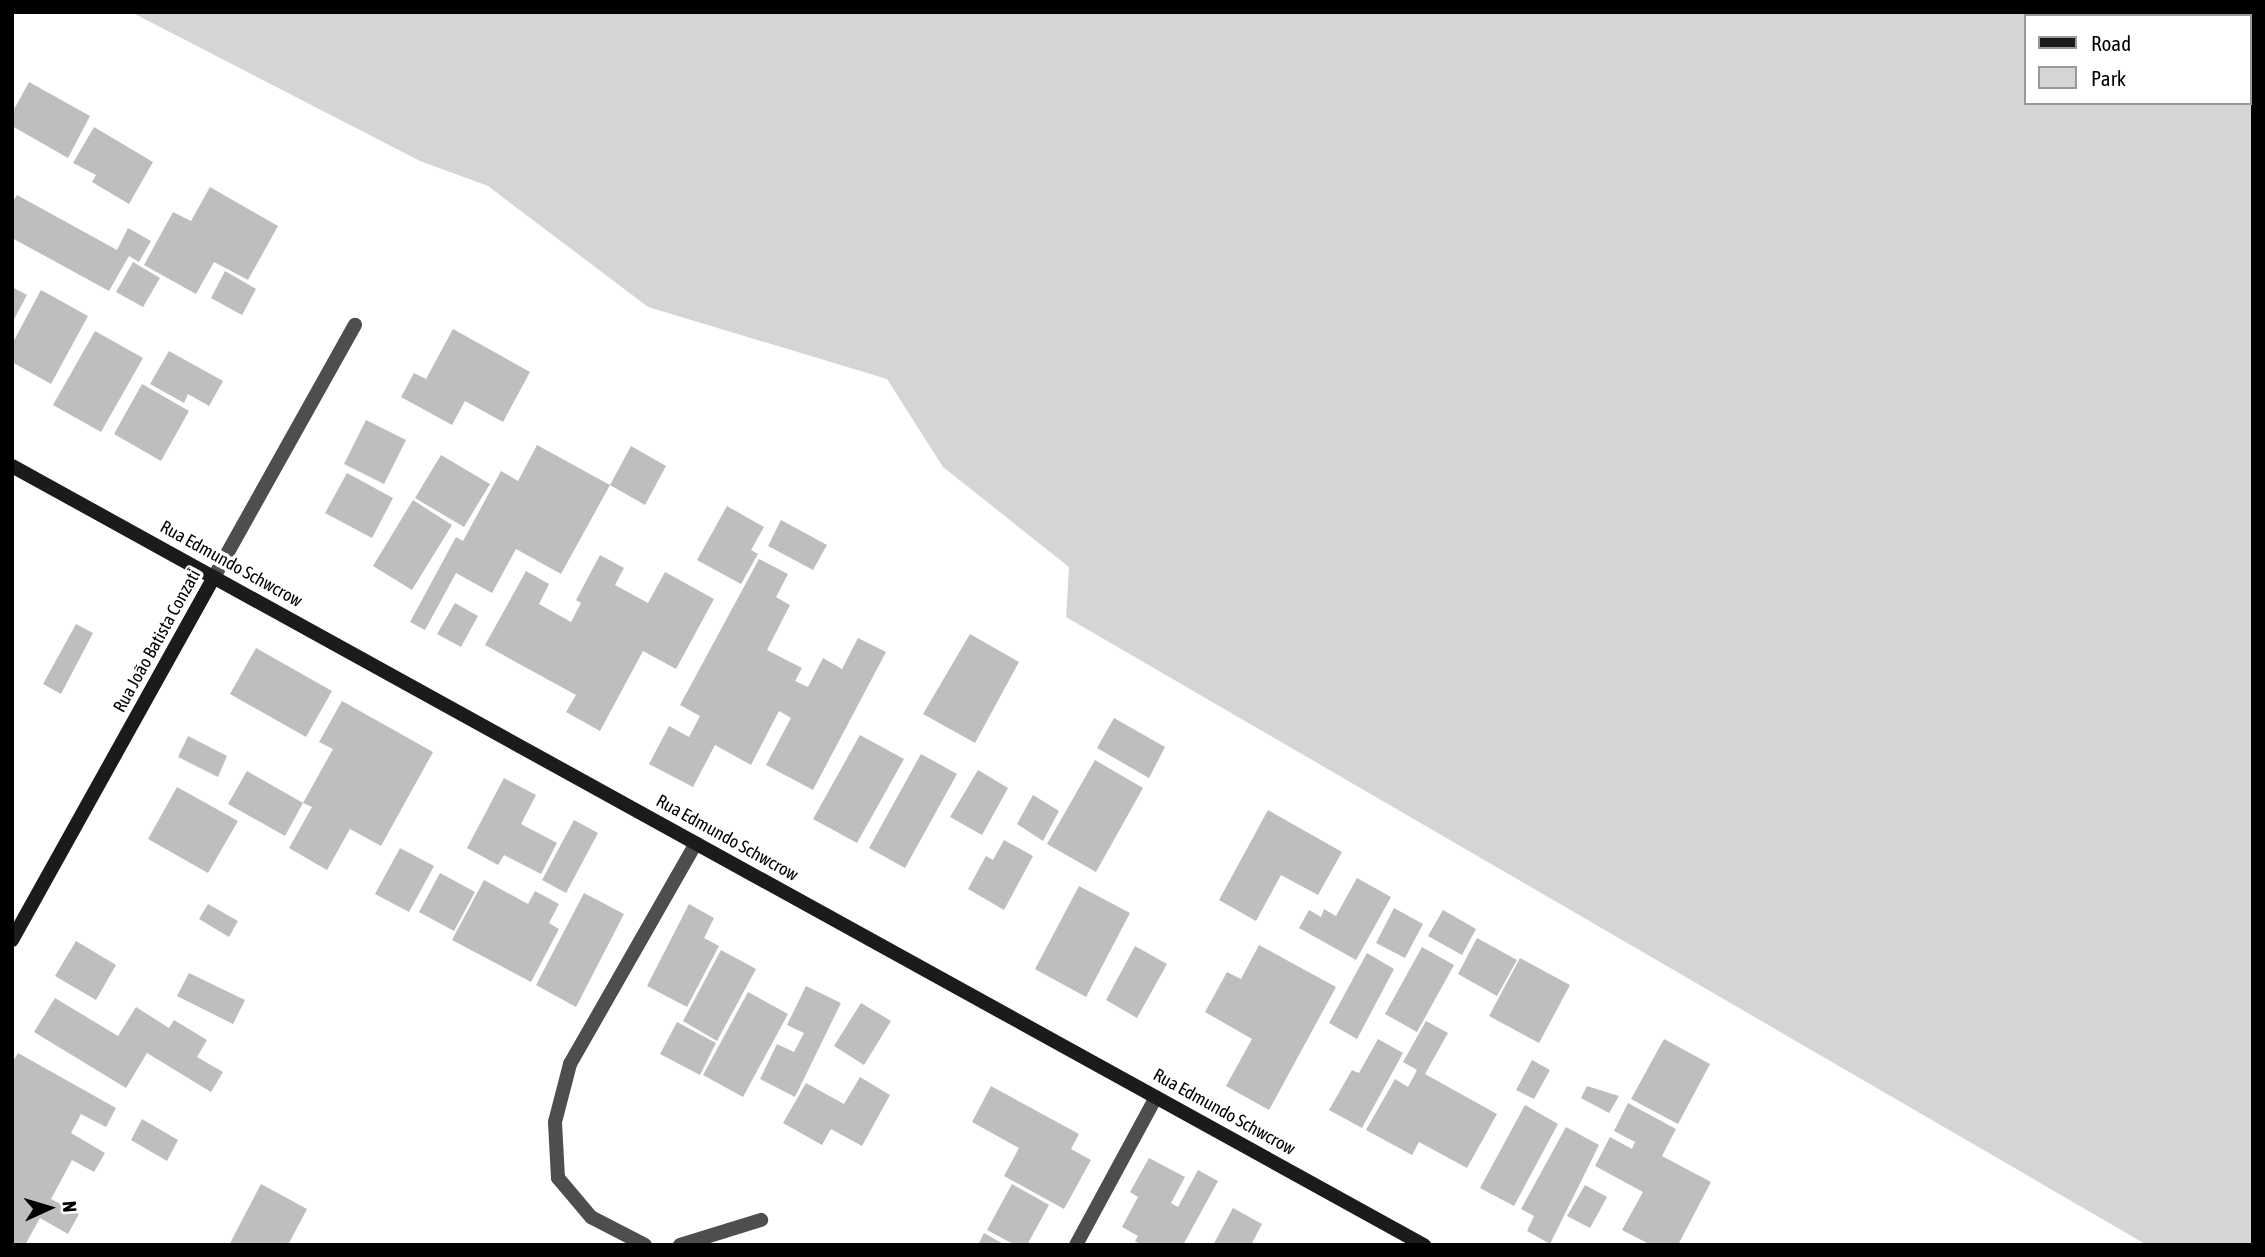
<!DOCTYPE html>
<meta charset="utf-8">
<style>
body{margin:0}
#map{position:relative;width:2265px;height:1257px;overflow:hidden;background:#fff;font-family:"Asap Condensed",sans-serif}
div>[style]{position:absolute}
.green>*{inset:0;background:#d5d5d5}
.building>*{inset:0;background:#bebebe}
.lane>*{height:14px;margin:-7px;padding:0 7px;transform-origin:7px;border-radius:7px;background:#4e4e4e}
.street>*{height:14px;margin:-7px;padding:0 7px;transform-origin:7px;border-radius:7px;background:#4e4e4e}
.secondary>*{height:14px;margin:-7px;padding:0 7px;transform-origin:7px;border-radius:7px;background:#1b1b1b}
span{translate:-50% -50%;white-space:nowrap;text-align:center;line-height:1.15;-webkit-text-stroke:7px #fff;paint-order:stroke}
.street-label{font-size:18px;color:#000}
.frame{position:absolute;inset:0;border:14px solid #000;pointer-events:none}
.legend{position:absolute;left:2024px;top:14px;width:228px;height:91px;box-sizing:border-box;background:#fff;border:2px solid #999;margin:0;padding:9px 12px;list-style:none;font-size:21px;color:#000}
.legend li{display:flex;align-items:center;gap:14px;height:35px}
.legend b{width:35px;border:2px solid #999}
.north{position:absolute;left:14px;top:1173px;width:70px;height:70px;-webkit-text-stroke:5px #fff;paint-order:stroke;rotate:86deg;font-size:19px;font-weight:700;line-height:28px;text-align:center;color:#000}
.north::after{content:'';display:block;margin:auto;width:24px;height:32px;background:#000;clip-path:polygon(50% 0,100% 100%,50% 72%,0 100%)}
</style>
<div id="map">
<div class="green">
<div style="clip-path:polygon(evenodd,131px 12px,2253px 12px,2253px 1245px,2147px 1245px,1066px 617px,1069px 567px,943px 467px,887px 379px,648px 307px,488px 186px,420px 161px,131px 12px,2025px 16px,2249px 16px,2249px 103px,2025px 103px,2025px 16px)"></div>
</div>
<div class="building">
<div style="clip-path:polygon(29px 82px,90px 116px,68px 158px,12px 126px,12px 113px)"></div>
<div style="clip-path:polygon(94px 127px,153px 162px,129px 204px,92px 182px,96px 175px,73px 163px)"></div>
<div style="clip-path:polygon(210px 187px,278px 226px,248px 280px,214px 262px,196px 294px,144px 265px,173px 212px,191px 221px)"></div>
<div style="clip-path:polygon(17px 195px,117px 250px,128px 228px,151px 241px,139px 262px,129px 256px,109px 291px,12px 238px,12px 203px)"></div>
<div style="clip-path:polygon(133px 262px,160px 278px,143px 307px,116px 292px)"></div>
<div style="clip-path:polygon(225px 271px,256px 289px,242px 315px,211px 298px)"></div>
<div style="clip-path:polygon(12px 287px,27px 295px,12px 323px)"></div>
<div style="clip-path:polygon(41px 290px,88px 316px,51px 384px,12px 362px,12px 344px)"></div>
<div style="clip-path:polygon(453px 329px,530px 372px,503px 422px,465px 401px,452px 425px,401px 397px,414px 373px,426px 379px)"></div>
<div style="clip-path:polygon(95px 331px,143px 358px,101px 432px,53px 405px)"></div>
<div style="clip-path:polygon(169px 351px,223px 381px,209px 406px,188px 394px,184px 403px,150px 384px)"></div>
<div style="clip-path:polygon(142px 384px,189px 411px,161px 461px,114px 434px)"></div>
<div style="clip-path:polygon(366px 420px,406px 440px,384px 484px,344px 464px)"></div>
<div style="clip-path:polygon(537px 445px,610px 485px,561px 574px,516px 549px,492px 593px,456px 573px,425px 630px,410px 622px,456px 537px,463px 541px,501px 471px,518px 481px)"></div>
<div style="clip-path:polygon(631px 446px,666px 466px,645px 505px,610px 485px)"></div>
<div style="clip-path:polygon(441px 455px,490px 484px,464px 527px,415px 498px)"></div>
<div style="clip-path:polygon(347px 473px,393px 498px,372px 538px,325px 513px)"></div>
<div style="clip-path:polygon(413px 500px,452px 525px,412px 590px,373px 566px)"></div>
<div style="clip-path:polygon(727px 506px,764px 527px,751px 550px,758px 554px,741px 584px,697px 560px)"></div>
<div style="clip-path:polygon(781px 520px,827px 545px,813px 570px,768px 546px)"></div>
<div style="clip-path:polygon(600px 555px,624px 568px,615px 585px,648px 603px,665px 572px,714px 599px,676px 669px,643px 651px,600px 731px,566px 712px,576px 695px,485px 645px,526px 571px,549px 584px,539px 604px,571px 622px,581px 603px,576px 600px)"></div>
<div style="clip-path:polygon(759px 559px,788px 574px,776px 597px,790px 605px,767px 650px,802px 668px,795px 681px,808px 687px,823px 658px,842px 669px,858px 638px,886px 652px,813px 790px,766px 765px,791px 718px,779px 711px,751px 765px,715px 745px,693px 787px,649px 764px,669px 726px,689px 737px,700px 716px,680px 705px)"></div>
<div style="clip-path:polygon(455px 603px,478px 616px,461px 647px,437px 634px)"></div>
<div style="clip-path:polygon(76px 624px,93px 633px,61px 694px,43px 684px)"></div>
<div style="clip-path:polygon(970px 634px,1019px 662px,975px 743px,923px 714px)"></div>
<div style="clip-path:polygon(256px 648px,332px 691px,306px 737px,230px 694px)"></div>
<div style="clip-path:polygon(342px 701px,433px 752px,381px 846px,350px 829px,327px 870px,289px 848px,312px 807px,303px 803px,333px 749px,319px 742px)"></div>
<div style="clip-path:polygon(1114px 718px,1165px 747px,1149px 778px,1097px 748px)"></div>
<div style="clip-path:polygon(860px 735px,904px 759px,857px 843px,813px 819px)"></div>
<div style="clip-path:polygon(188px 736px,227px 756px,218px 777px,178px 757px)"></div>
<div style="clip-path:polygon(921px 754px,957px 774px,905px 868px,869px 848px)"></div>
<div style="clip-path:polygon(1095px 760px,1143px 788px,1096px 872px,1047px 844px)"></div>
<div style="clip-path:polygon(978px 770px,1008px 788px,982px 835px,950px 817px)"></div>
<div style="clip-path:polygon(247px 771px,303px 803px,285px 836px,228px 804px)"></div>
<div style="clip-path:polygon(504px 778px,536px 795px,521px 824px,557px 843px,541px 874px,504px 855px,498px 865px,467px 848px)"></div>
<div style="clip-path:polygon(177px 787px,238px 821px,208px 873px,148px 839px)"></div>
<div style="clip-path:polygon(1033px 795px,1059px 811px,1043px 841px,1017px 824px)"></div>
<div style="clip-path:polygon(1268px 810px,1342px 852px,1318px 895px,1281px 875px,1256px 921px,1219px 900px)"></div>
<div style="clip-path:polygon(574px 820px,598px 833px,566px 893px,542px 880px)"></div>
<div style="clip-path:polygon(1004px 840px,1033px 856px,1004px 910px,968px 889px,986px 856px,993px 860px)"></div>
<div style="clip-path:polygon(400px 848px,434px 866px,409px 912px,375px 894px)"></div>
<div style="clip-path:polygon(440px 873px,475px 892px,454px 931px,419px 912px)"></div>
<div style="clip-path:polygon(1357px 878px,1391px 897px,1356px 960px,1299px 928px,1309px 910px,1321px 917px,1324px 909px,1336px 916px)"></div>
<div style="clip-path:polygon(484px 880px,528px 904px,535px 891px,559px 904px,549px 923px,559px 929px,531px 982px,452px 940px)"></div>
<div style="clip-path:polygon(1079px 886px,1130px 913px,1086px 997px,1035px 969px)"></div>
<div style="clip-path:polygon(584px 893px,624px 914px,576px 1007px,536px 985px)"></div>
<div style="clip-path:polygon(208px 904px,238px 921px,229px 937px,199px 919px)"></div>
<div style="clip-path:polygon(689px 904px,714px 918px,704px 938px,719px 946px,687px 1007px,647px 986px)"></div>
<div style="clip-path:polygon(1394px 908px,1423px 924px,1405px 958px,1376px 943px)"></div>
<div style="clip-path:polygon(1443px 910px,1476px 929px,1462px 955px,1428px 936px)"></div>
<div style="clip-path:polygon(1477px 938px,1517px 960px,1497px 996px,1458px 974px)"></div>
<div style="clip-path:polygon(76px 941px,116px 965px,96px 1000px,55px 976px)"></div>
<div style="clip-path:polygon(1259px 945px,1336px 987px,1269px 1110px,1226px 1086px,1252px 1039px,1205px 1012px,1227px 972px,1241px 979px)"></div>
<div style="clip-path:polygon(1135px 946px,1167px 964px,1137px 1018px,1106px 1000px)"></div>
<div style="clip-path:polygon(1422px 947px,1454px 965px,1417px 1032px,1385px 1014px)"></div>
<div style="clip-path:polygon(721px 950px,756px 969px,717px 1041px,683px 1021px)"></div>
<div style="clip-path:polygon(1367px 953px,1394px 969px,1357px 1039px,1329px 1023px)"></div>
<div style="clip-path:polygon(1520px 958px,1570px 985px,1539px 1043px,1489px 1016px)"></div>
<div style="clip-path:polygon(189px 973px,245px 1000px,233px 1024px,177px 996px)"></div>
<div style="clip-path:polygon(806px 986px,841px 1003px,795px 1097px,760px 1079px,777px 1044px,794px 1052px,804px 1033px,787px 1025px)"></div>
<div style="clip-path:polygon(748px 992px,788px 1014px,743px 1097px,703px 1075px)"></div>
<div style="clip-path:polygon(55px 998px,118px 1036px,136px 1007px,169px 1028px,174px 1020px,207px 1040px,197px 1057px,223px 1072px,211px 1092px,147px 1053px,126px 1088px,34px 1032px)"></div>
<div style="clip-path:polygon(861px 1003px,891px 1021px,864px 1065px,834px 1046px)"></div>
<div style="clip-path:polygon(1426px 1021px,1448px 1033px,1425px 1074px,1497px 1114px,1467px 1168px,1419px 1142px,1412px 1155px,1366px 1130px,1395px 1079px,1408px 1087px,1417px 1070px,1403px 1062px)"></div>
<div style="clip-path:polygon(677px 1022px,716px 1043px,700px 1075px,660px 1054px)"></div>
<div style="clip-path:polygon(1378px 1039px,1403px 1053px,1362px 1128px,1329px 1110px,1352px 1070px,1359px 1073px)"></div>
<div style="clip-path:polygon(1664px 1039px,1710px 1064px,1678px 1124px,1631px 1099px)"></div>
<div style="clip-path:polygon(18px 1053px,116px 1108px,106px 1127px,81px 1114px,71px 1133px,105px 1153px,94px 1172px,72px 1160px,51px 1199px,79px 1214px,68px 1234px,40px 1218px,25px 1245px,12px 1245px,12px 1063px)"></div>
<div style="clip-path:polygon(1532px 1060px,1550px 1070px,1534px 1099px,1516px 1090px)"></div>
<div style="clip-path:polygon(860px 1077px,890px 1095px,862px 1146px,831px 1129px,822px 1145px,783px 1123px,806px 1083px,844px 1104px)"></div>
<div style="clip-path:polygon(991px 1086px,1079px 1134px,1071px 1149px,1091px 1160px,1064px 1209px,1004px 1176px,1019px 1148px,972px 1122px)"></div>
<div style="clip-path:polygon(1587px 1086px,1619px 1096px,1609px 1113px,1581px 1098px)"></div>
<div style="clip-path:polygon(1628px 1103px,1676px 1129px,1662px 1156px,1711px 1182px,1678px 1245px,1651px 1245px,1622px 1230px,1643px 1192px,1595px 1166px,1610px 1137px,1632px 1149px,1635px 1142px,1614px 1131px)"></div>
<div style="clip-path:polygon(1525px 1105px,1558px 1124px,1514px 1206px,1480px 1188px)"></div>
<div style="clip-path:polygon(142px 1119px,178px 1140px,167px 1161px,131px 1140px)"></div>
<div style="clip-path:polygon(1566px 1127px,1599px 1145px,1550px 1244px,1527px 1231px,1534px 1216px,1521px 1209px)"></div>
<div style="clip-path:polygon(1149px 1158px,1185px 1177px,1171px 1203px,1178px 1207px,1198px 1170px,1218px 1181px,1183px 1245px,1141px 1245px,1135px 1241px,1138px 1236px,1122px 1227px,1138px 1197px,1130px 1192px)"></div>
<div style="clip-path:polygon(261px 1184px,307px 1209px,288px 1245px,229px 1245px)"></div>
<div style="clip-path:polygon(1012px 1184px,1049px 1205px,1027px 1245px,1015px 1245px,987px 1230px)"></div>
<div style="clip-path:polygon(1585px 1185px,1607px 1197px,1590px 1228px,1567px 1216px)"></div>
<div style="clip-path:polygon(1233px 1208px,1262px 1224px,1251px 1245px,1213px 1245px)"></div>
<div style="clip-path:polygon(984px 1233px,1005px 1245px,978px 1245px)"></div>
</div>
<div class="lane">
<div style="left:645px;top:1245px;width:61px;rotate:-152.6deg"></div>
<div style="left:591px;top:1217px;width:51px;rotate:-130.2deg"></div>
<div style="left:558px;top:1178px;width:56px;rotate:-93.1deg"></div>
<div style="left:555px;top:1122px;width:60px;rotate:-75.5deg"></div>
<div style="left:570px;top:1064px;width:254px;rotate:-60.3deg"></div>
<div style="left:680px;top:1245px;width:85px;rotate:-17.2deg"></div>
</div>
<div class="street">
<div style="left:214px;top:577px;width:289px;rotate:-60.8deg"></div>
<div style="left:1076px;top:1245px;width:168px;rotate:-61.6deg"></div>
</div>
<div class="secondary">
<div style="left:12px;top:466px;width:1613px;rotate:28.89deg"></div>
<div style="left:12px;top:940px;width:415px;rotate:-60.9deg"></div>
</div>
<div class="street-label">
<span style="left:231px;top:564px;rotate:29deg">Rua Edmundo Schwcrow</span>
<span style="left:157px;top:641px;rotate:-61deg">Rua João Batista Conzati</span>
<span style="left:727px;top:838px;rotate:29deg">Rua Edmundo Schwcrow</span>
<span style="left:1224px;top:1112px;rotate:29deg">Rua Edmundo Schwcrow</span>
</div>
<div class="frame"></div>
<ul class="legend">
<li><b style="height:9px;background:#1b1b1b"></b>Road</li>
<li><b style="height:19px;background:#d5d5d5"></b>Park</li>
</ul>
<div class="north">N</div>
</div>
